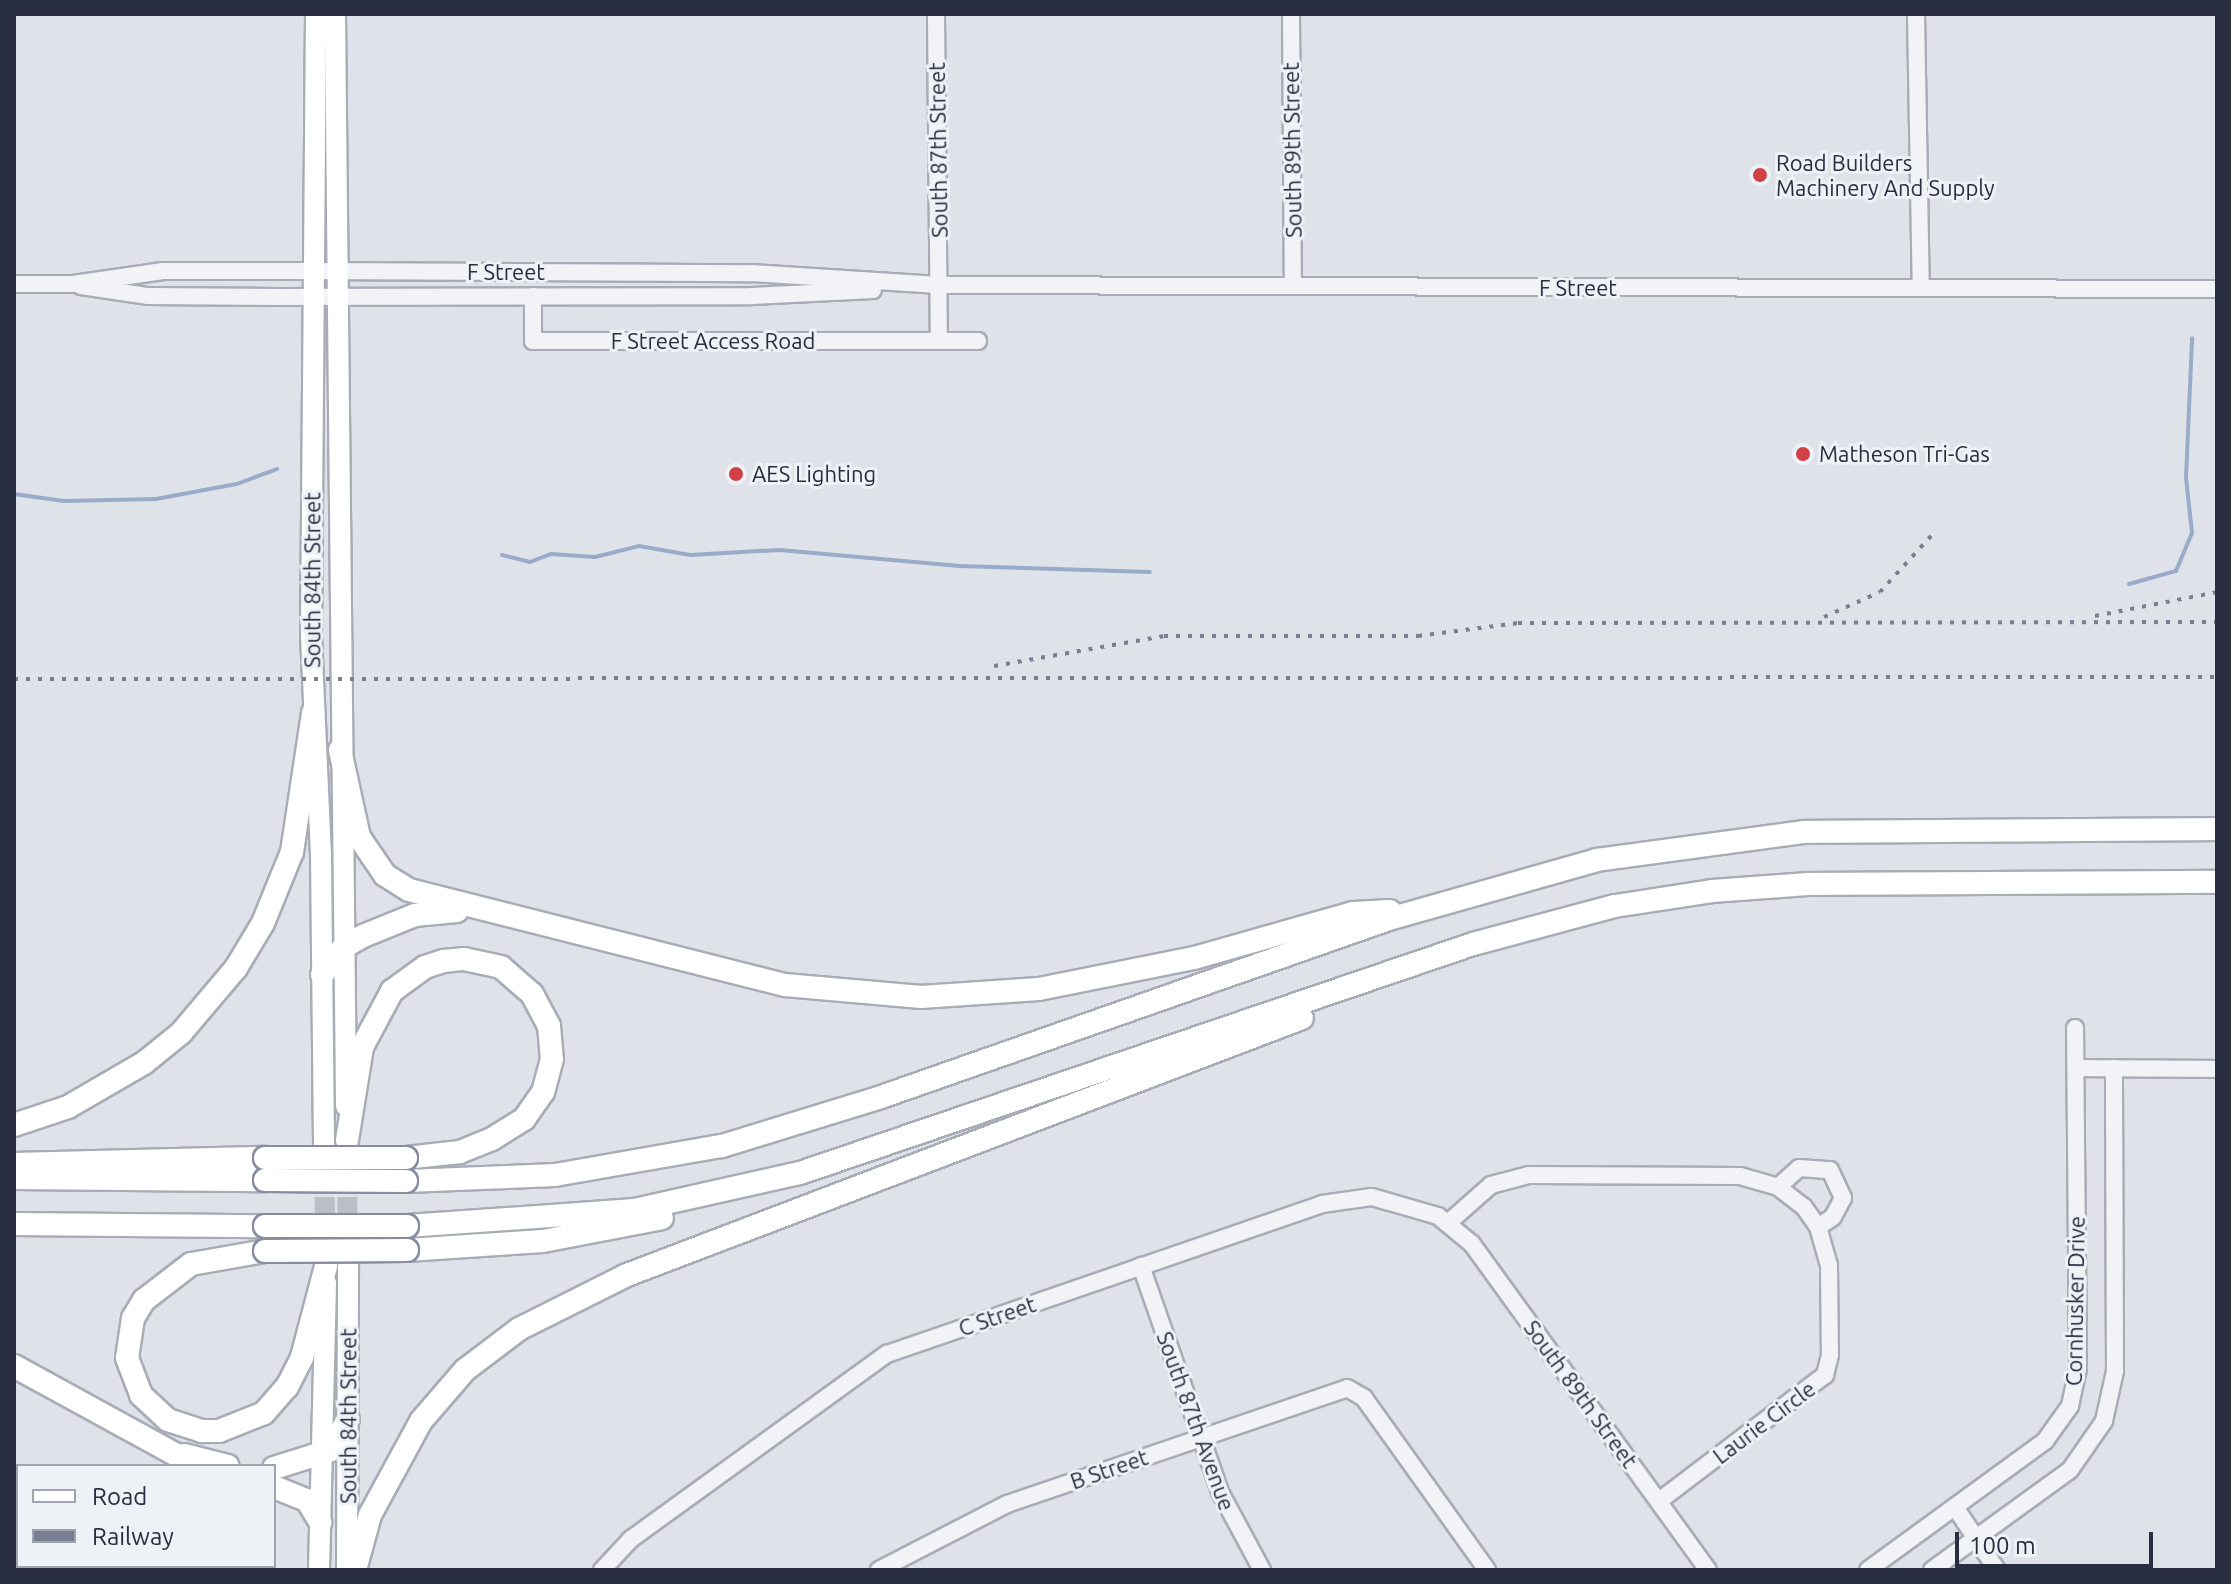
<!DOCTYPE html>
<style>
body{margin:0}
#map{position:relative;width:2231px;height:1584px;overflow:hidden;background:#dfe2e9;font-family:Ubuntu,sans-serif}
div>[style]{position:absolute}
.stream>*{height:4px;margin:-2px;padding:0 2px;transform-origin:2px;border-radius:2px;background:#99abc9}
.major-tunnel>*{height:20px;margin-top:-10px;transform-origin:0;background:repeating-linear-gradient(90deg,#babec7 0 20px,transparent 0 30px)}
.roads{filter:drop-shadow(2px 0 #a8acb6) drop-shadow(-2px 0 #a8acb6) drop-shadow(0 2px #a8acb6) drop-shadow(0 -2px #a8acb6)}
.minor>*{height:16px;margin:-8px;padding:0 8px;transform-origin:8px;border-radius:8px;background:#f2f3f7}
.major>*{height:20px;margin:-10px;padding:0 10px;transform-origin:10px;border-radius:10px;background:#fff}
.highway>*{height:22px;margin:-11px;padding:0 11px;transform-origin:11px;border-radius:11px;background:#fff}
.rail>*{height:4px;margin-top:-2px;transform-origin:0;background:repeating-linear-gradient(90deg,#787f92 0 4px,transparent 0 12px)}
.bridges{filter:drop-shadow(2px 0 #868d9f) drop-shadow(-2px 0 #868d9f) drop-shadow(0 2px #868d9f) drop-shadow(0 -2px #868d9f)}
.highway-bridge>*{height:22px;margin:-11px;padding:0 11px;transform-origin:11px;border-radius:11px;background:#fff}
.dots>*{width:22px;height:22px;translate:-50% -50%;box-sizing:border-box;border:4px solid #eef1f6;border-radius:50%}
span{translate:-50% -50%;white-space:nowrap;text-align:center;line-height:1.15;-webkit-text-stroke:6px #eef1f6;paint-order:stroke}
.street-label{font-size:22px;color:#282d40}
.poi-label{font-size:22px;color:#282d40}
.left{translate:0 -50%;text-align:left}
.frame{position:absolute;inset:0;border:16px solid #282d40;pointer-events:none}
.legend{position:absolute;left:16px;top:1464px;width:260px;height:104px;box-sizing:border-box;background:#eef1f6;border:2px solid #9fa3ad;margin:0;padding:10px 14px;list-style:none;font-size:24px;color:#282d40}
.legend li{display:flex;align-items:center;gap:16px;height:40px}
.legend b{width:40px;border:2px solid #9fa3ad}
.scale{position:absolute;left:1955px;top:1532px;width:198px;height:36px;box-sizing:border-box;border:4px solid #282d40;border-top:0;padding-left:10px;font-size:24px;line-height:28px;white-space:nowrap;color:#282d40;-webkit-text-stroke:6px #eef1f6;paint-order:stroke}
</style>
<div id="map">
<div class="stream">
<div style="left:14px;top:494px;width:50px;rotate:8deg"></div>
<div style="left:64px;top:501px;width:92px;rotate:-1.2deg"></div>
<div style="left:156px;top:499px;width:82px;rotate:-10.5deg"></div>
<div style="left:237px;top:484px;width:43px;rotate:-20.6deg"></div>
<div style="left:502px;top:555px;width:29px;rotate:14deg"></div>
<div style="left:530px;top:562px;width:22px;rotate:-21deg"></div>
<div style="left:551px;top:554px;width:44px;rotate:3.9deg"></div>
<div style="left:595px;top:557px;width:45px;rotate:-14deg"></div>
<div style="left:639px;top:546px;width:52px;rotate:10deg"></div>
<div style="left:690px;top:555px;width:90px;rotate:-3.2deg"></div>
<div style="left:780px;top:550px;width:180px;rotate:5.1deg"></div>
<div style="left:959px;top:566px;width:191px;rotate:1.8deg"></div>
<div style="left:2129px;top:584px;width:49px;rotate:-15.5deg"></div>
<div style="left:2176px;top:571px;width:41px;rotate:-67.2deg"></div>
<div style="left:2192px;top:533px;width:55px;rotate:-96.2deg"></div>
<div style="left:2186px;top:478px;width:140px;rotate:-87.5deg"></div>
</div>
<div class="major-tunnel">
<div style="left:324px;top:1167px;width:96px;rotate:88.8deg"></div>
<div style="left:347px;top:1167px;width:96px;rotate:89.4deg"></div>
</div>
<div class="roads">
<div class="minor">
<div style="left:936px;top:14px;width:327px;rotate:89.5deg"></div>
<div style="left:1291px;top:14px;width:271px;rotate:89.6deg"></div>
<div style="left:1916px;top:14px;width:274px;rotate:89deg"></div>
<div style="left:14px;top:284px;width:59px"></div>
<div style="left:73px;top:284px;width:91px;rotate:-8.2deg"></div>
<div style="left:163px;top:271px;width:149px"></div>
<div style="left:312px;top:271px;width:440px;rotate:0.3deg"></div>
<div style="left:752px;top:273px;width:187px;rotate:3.7deg"></div>
<div style="left:939px;top:285px;width:1278px;rotate:0.18deg"></div>
<div style="left:81px;top:286px;width:68px;rotate:8.5deg"></div>
<div style="left:148px;top:296px;width:131px;rotate:0.4deg"></div>
<div style="left:279px;top:297px;width:473px;rotate:-0.1deg"></div>
<div style="left:752px;top:296px;width:121px;rotate:-2.8deg"></div>
<div style="left:533px;top:296px;width:45px;rotate:90deg"></div>
<div style="left:533px;top:341px;width:445px"></div>
<div style="left:2076px;top:1068px;width:141px;rotate:0.4deg"></div>
<div style="left:1778px;top:1187px;width:28px;rotate:-42deg"></div>
<div style="left:1799px;top:1168px;width:31px;rotate:4deg"></div>
<div style="left:1830px;top:1170px;width:31px;rotate:65deg"></div>
<div style="left:1843px;top:1198px;width:21px;rotate:118deg"></div>
<div style="left:1833px;top:1217px;width:18px;rotate:146deg"></div>
<div style="left:1448px;top:1223px;width:57px;rotate:-41.5deg"></div>
<div style="left:1491px;top:1185px;width:39px;rotate:-15deg"></div>
<div style="left:1529px;top:1175px;width:211px;rotate:0.3deg"></div>
<div style="left:1740px;top:1176px;width:40px;rotate:16deg"></div>
<div style="left:1778px;top:1187px;width:33px;rotate:38deg"></div>
<div style="left:1804px;top:1207px;width:24px;rotate:55deg"></div>
<div style="left:1818px;top:1227px;width:40px;rotate:74deg"></div>
<div style="left:1829px;top:1265px;width:90px;rotate:89.4deg"></div>
<div style="left:1830px;top:1355px;width:21px;rotate:104deg"></div>
<div style="left:1825px;top:1375px;width:208px;rotate:142.8deg"></div>
<div style="left:1141px;top:1266px;width:239px;rotate:70.7deg"></div>
<div style="left:1220px;top:1492px;width:89px;rotate:61.7deg"></div>
<div style="left:1955px;top:1507px;width:76px;rotate:56.3deg"></div>
<div style="left:602px;top:1570px;width:42px;rotate:-46.9deg"></div>
<div style="left:631px;top:1539px;width:316px;rotate:-35.9deg"></div>
<div style="left:887px;top:1354px;width:460px;rotate:-19deg"></div>
<div style="left:1322px;top:1204px;width:50px;rotate:-8deg"></div>
<div style="left:1372px;top:1197px;width:69px;rotate:16.1deg"></div>
<div style="left:1438px;top:1216px;width:44px;rotate:39.5deg"></div>
<div style="left:1472px;top:1244px;width:402px;rotate:54.1deg"></div>
<div style="left:879px;top:1570px;width:144px;rotate:-27.3deg"></div>
<div style="left:1007px;top:1504px;width:359px;rotate:-18.8deg"></div>
<div style="left:1347px;top:1388px;width:20px;rotate:30deg"></div>
<div style="left:1364px;top:1398px;width:211px;rotate:54.4deg"></div>
<div style="left:1868px;top:1570px;width:219px;rotate:-36.1deg"></div>
<div style="left:2045px;top:1441px;width:43px;rotate:-54.5deg"></div>
<div style="left:2070px;top:1406px;width:38px;rotate:-78deg"></div>
<div style="left:2078px;top:1369px;width:341px;rotate:-90.5deg"></div>
<div style="left:1932px;top:1570px;width:170px;rotate:-35.9deg"></div>
<div style="left:2070px;top:1470px;width:60px;rotate:-55.2deg"></div>
<div style="left:2104px;top:1421px;width:51px;rotate:-77.6deg"></div>
<div style="left:2115px;top:1371px;width:303px;rotate:-90.2deg"></div>
</div>
<div class="major">
<div style="left:316px;top:14px;width:621px;rotate:90.46deg"></div>
<div style="left:311px;top:635px;width:221px;rotate:87.4deg"></div>
<div style="left:321px;top:856px;width:291px;rotate:89.4deg"></div>
<div style="left:335px;top:14px;width:1092px;rotate:89.42deg"></div>
<div style="left:319px;top:1570px;width:287px;rotate:-88.6deg"></div>
<div style="left:347px;top:1570px;width:307px;rotate:-89.8deg"></div>
</div>
<div class="highway">
<div style="left:340px;top:750px;width:89px;rotate:77.7deg"></div>
<div style="left:359px;top:837px;width:46px;rotate:55.6deg"></div>
<div style="left:385px;top:875px;width:28px;rotate:32deg"></div>
<div style="left:409px;top:890px;width:388px;rotate:14.2deg"></div>
<div style="left:785px;top:985px;width:137px;rotate:5deg"></div>
<div style="left:921px;top:997px;width:118px;rotate:-3.9deg"></div>
<div style="left:1039px;top:989px;width:158px;rotate:-11.3deg"></div>
<div style="left:1194px;top:958px;width:165px;rotate:-15.8deg"></div>
<div style="left:1353px;top:913px;width:37px;rotate:-3deg"></div>
<div style="left:322px;top:975px;width:36px;rotate:-52deg"></div>
<div style="left:344px;top:947px;width:22px;rotate:-30deg"></div>
<div style="left:363px;top:936px;width:56px;rotate:-22deg"></div>
<div style="left:415px;top:915px;width:42px;rotate:-5.4deg"></div>
<div style="left:14px;top:1125px;width:57px;rotate:-18.4deg"></div>
<div style="left:68px;top:1107px;width:88px;rotate:-30.1deg"></div>
<div style="left:144px;top:1063px;width:48px;rotate:-39deg"></div>
<div style="left:181px;top:1033px;width:85px;rotate:-49.8deg"></div>
<div style="left:236px;top:968px;width:52px;rotate:-59deg"></div>
<div style="left:263px;top:923px;width:77px;rotate:-67.8deg"></div>
<div style="left:292px;top:852px;width:141px;rotate:-81.4deg"></div>
<div style="left:347px;top:1140px;width:94px;rotate:-80.8deg"></div>
<div style="left:362px;top:1047px;width:64px;rotate:-61.8deg"></div>
<div style="left:392px;top:991px;width:41px;rotate:-36deg"></div>
<div style="left:425px;top:967px;width:20px;rotate:-18deg"></div>
<div style="left:444px;top:961px;width:20px;rotate:-6deg"></div>
<div style="left:464px;top:959px;width:38px;rotate:12deg"></div>
<div style="left:501px;top:967px;width:41px;rotate:41.1deg"></div>
<div style="left:532px;top:994px;width:36px;rotate:62deg"></div>
<div style="left:549px;top:1026px;width:33px;rotate:85deg"></div>
<div style="left:552px;top:1059px;width:34px;rotate:105deg"></div>
<div style="left:543px;top:1092px;width:33px;rotate:125deg"></div>
<div style="left:524px;top:1119px;width:38px;rotate:148deg"></div>
<div style="left:492px;top:1139px;width:35px;rotate:158deg"></div>
<div style="left:460px;top:1152px;width:54px;rotate:173.7deg"></div>
<div style="left:14px;top:1164px;width:251px;rotate:-1.4deg"></div>
<div style="left:14px;top:1178px;width:251px;rotate:0.5deg"></div>
<div style="left:406px;top:1181px;width:149px;rotate:-2.3deg"></div>
<div style="left:555px;top:1175px;width:169px;rotate:-9.9deg"></div>
<div style="left:722px;top:1146px;width:166px;rotate:-17.1deg"></div>
<div style="left:881px;top:1097px;width:538px;rotate:-19.31deg"></div>
<div style="left:1389px;top:919px;width:216px;rotate:-15.8deg"></div>
<div style="left:1597px;top:860px;width:208px;rotate:-7.7deg"></div>
<div style="left:1803px;top:832px;width:414px;rotate:-0.4deg"></div>
<div style="left:14px;top:1224px;width:251px;rotate:0.5deg"></div>
<div style="left:407px;top:1226px;width:228px;rotate:-4deg"></div>
<div style="left:634px;top:1210px;width:170px;rotate:-12.6deg"></div>
<div style="left:800px;top:1173px;width:711px;rotate:-18.79deg"></div>
<div style="left:1473px;top:944px;width:147px;rotate:-15deg"></div>
<div style="left:1615px;top:906px;width:98px;rotate:-8.8deg"></div>
<div style="left:1712px;top:891px;width:96px;rotate:-4.2deg"></div>
<div style="left:1808px;top:884px;width:409px;rotate:-0.3deg"></div>
<div style="left:407px;top:1250px;width:136px;rotate:-3.8deg"></div>
<div style="left:543px;top:1241px;width:121px;rotate:-10.9deg"></div>
<div style="left:265px;top:1251px;width:75px;rotate:170deg"></div>
<div style="left:191px;top:1264px;width:59px;rotate:142.5deg"></div>
<div style="left:144px;top:1300px;width:21px;rotate:121deg"></div>
<div style="left:133px;top:1318px;width:40px;rotate:98.5deg"></div>
<div style="left:127px;top:1358px;width:40px;rotate:69deg"></div>
<div style="left:141px;top:1395px;width:37px;rotate:43deg"></div>
<div style="left:168px;top:1420px;width:36px;rotate:18deg"></div>
<div style="left:202px;top:1431px;width:17px"></div>
<div style="left:219px;top:1431px;width:48px;rotate:-21.8deg"></div>
<div style="left:264px;top:1413px;width:35px;rotate:-49deg"></div>
<div style="left:287px;top:1387px;width:34px;rotate:-63deg"></div>
<div style="left:302px;top:1357px;width:94px;rotate:-75.2deg"></div>
<div style="left:14px;top:1366px;width:209px;rotate:28.7deg"></div>
<div style="left:184px;top:1455px;width:45px;rotate:14deg"></div>
<div style="left:274px;top:1468px;width:60px;rotate:-17.5deg"></div>
<div style="left:331px;top:1450px;width:35px;rotate:-61deg"></div>
<div style="left:274px;top:1487px;width:35px;rotate:22deg"></div>
<div style="left:307px;top:1500px;width:26px;rotate:59deg"></div>
<div style="left:355px;top:1570px;width:57px;rotate:-74.7deg"></div>
<div style="left:370px;top:1515px;width:107px;rotate:-61.5deg"></div>
<div style="left:421px;top:1421px;width:67px;rotate:-49.2deg"></div>
<div style="left:465px;top:1370px;width:68px;rotate:-37.2deg"></div>
<div style="left:519px;top:1329px;width:121px;rotate:-26.6deg"></div>
<div style="left:627px;top:1275px;width:722px;rotate:-20.84deg"></div>
</div>
</div>
<div class="rail">
<div style="left:2095px;top:616px;width:124px;rotate:-11.1deg"></div>
<div style="left:1824px;top:617px;width:61px;rotate:-24.1deg"></div>
<div style="left:1880px;top:592px;width:76px;rotate:-47.7deg"></div>
<div style="left:994px;top:666px;width:173px;rotate:-10deg"></div>
<div style="left:1164px;top:636px;width:254px"></div>
<div style="left:1418px;top:636px;width:101px;rotate:-7.4deg"></div>
<div style="left:1518px;top:623px;width:699px;rotate:-0.08deg"></div>
<div style="left:14px;top:679px;width:2203px;rotate:-0.05deg"></div>
</div>
<div class="bridges">
<div class="highway-bridge">
<div style="left:265px;top:1158px;width:141px"></div>
<div style="left:265px;top:1180px;width:141px;rotate:0.4deg"></div>
<div style="left:265px;top:1226px;width:142px"></div>
<div style="left:265px;top:1251px;width:142px;rotate:-0.4deg"></div>
</div>
</div>
<div class="dots">
<div style="left:1760px;top:175px;background:#d04145"></div>
<div style="left:1803px;top:454px;background:#d04145"></div>
<div style="left:736px;top:474px;background:#d04145"></div>
</div>
<div class="street-label">
<span style="left:938px;top:150px;rotate:-91deg">South 87th Street</span>
<span style="left:1292px;top:150px;rotate:-91deg">South 89th Street</span>
<span style="left:506px;top:272px">F Street</span>
<span style="left:1578px;top:288px">F Street</span>
<span style="left:713px;top:341px">F Street Access Road</span>
<span style="left:312px;top:580px;rotate:-90deg">South 84th Street</span>
<span style="left:2075px;top:1301px;rotate:-89deg">Cornhusker Drive</span>
<span style="left:997px;top:1316px;rotate:-19deg">C Street</span>
<span style="left:1581px;top:1394px;rotate:54deg">South 89th Street</span>
<span style="left:348px;top:1416px;rotate:-90deg">South 84th Street</span>
<span style="left:1196px;top:1421px;rotate:70deg">South 87th Avenue</span>
<span style="left:1764px;top:1422px;rotate:-37deg">Laurie Circle</span>
<span style="left:1109px;top:1469px;rotate:-19deg">B Street</span>
</div>
<div class="poi-label">
<span class="left" style="left:1776px;top:175px">Road Builders<br>Machinery And Supply</span>
<span class="left" style="left:1819px;top:454px">Matheson Tri-Gas</span>
<span class="left" style="left:752px;top:474px">AES Lighting</span>
</div>
<div class="frame"></div>
<ul class="legend">
<li><b style="height:10px;background:#fff"></b>Road</li>
<li><b style="height:10px;background:#787f92"></b>Railway</li>
</ul>
<div class="scale">100 m</div>
</div>
